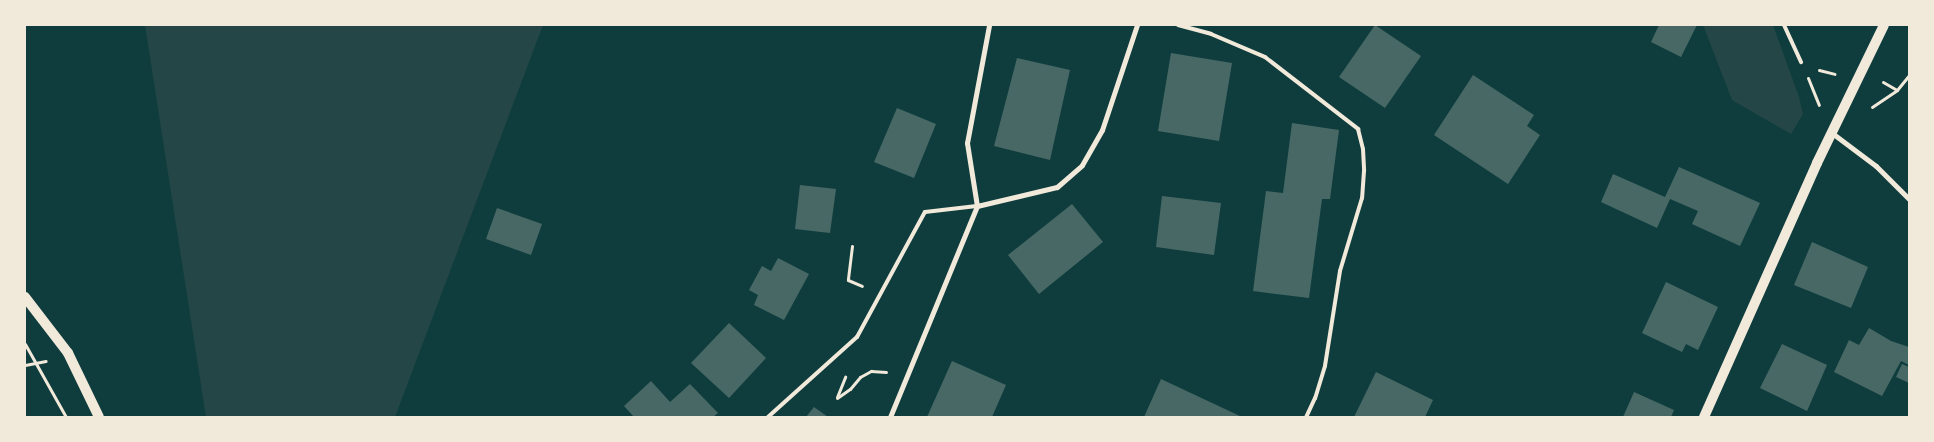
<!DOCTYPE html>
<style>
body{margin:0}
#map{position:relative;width:1934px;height:442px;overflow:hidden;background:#0f3d3e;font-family:"Public Sans",sans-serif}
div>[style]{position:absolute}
.green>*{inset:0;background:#244646}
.building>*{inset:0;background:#486865}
.path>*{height:3px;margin:-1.5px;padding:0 1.5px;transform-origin:1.5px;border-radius:1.5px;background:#f1e9da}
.service>*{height:4px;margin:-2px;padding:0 2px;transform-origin:2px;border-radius:2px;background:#f1e9da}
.minor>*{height:5px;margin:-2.5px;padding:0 2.5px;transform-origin:2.5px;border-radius:2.5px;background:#f1e9da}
.secondary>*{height:10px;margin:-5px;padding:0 5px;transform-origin:5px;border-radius:5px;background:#f1e9da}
span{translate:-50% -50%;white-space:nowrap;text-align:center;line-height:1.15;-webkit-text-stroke:4px #f1e9da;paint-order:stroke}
.frame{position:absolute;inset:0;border:26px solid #f1e9da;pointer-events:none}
</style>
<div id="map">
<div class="green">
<div style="clip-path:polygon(145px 25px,543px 25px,395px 417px,206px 417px)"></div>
<div style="clip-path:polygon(1703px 25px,1773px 25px,1799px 97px,1803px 114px,1791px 134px,1732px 100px)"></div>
</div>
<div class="building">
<div style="clip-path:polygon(1375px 25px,1421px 56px,1385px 108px,1339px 77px)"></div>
<div style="clip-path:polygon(1659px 25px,1697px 25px,1681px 57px,1651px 42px)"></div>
<div style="clip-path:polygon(1171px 53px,1232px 63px,1219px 141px,1158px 131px)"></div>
<div style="clip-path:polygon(1017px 58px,1070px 70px,1050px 160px,994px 146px)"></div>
<div style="clip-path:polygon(1473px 75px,1534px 115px,1527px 126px,1540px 135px,1508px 184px,1434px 135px)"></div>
<div style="clip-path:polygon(897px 108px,936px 124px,914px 178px,874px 162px)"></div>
<div style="clip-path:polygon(1292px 123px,1339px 130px,1330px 199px,1322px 199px,1309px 298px,1253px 291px,1266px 191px,1283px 193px)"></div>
<div style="clip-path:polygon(1679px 167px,1760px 203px,1740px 246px,1692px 224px,1698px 211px,1670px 199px,1657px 228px,1601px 202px,1613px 174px,1665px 197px)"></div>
<div style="clip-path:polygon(800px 185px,836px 189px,830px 233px,795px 229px)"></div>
<div style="clip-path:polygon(1162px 196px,1221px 203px,1214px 255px,1156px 247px)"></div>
<div style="clip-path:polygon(1072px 204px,1103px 242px,1039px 294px,1008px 255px)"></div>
<div style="clip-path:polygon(497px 208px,542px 224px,531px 255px,486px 239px)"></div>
<div style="clip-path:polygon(1812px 242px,1868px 267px,1851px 308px,1794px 285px)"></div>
<div style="clip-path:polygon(778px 258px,809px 274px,784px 320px,754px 305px,758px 295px,749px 290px,762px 266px,771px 271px)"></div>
<div style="clip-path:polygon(1666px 282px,1718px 307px,1698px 350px,1686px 344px,1682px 352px,1642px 333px)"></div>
<div style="clip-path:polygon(729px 323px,766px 358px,729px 398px,691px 363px)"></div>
<div style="clip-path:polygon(1869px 328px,1891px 341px,1909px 347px,1909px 365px,1901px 361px,1882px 396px,1834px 372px,1849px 340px,1859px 345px)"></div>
<div style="clip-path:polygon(1782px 344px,1827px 365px,1807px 411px,1760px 388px)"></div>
<div style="clip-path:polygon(952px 361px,1006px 385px,992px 417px,927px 417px)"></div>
<div style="clip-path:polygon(1902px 364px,1909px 367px,1909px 383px,1896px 377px)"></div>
<div style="clip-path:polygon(1376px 372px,1433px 400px,1425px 417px,1354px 417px)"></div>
<div style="clip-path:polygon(1161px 379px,1242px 417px,1144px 417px)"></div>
<div style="clip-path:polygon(651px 381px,670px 402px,690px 384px,718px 413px,713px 417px,634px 417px,624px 406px)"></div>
<div style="clip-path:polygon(1634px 392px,1674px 410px,1671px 417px,1623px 417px)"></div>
<div style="clip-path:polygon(814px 407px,828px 417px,806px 417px)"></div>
</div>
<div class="path">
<div style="left:1819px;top:70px;width:16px;rotate:14deg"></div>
<div style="left:1808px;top:78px;width:29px;rotate:68deg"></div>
<div style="left:1883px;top:82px;width:16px;rotate:30deg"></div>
<div style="left:1872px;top:107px;width:30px;rotate:-34deg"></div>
<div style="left:1897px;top:90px;width:19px;rotate:-51deg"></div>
<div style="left:852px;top:246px;width:34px;rotate:97deg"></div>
<div style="left:848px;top:280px;width:15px;rotate:23deg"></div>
<div style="left:25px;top:344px;width:84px;rotate:60.7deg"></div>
<div style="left:25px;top:365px;width:21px;rotate:-11deg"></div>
<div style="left:837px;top:397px;width:22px;rotate:-68deg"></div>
<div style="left:837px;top:398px;width:16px;rotate:-35deg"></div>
<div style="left:850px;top:389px;width:16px;rotate:-50deg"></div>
<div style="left:860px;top:377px;width:13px;rotate:-29deg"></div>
<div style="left:871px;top:371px;width:15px;rotate:4deg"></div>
</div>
<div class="service">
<div style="left:1178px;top:25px;width:34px;rotate:15deg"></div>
<div style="left:1211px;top:34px;width:59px;rotate:23.1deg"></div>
<div style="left:1265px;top:57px;width:118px;rotate:37.7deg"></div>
<div style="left:1358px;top:129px;width:21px;rotate:76deg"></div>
<div style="left:1363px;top:149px;width:22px;rotate:87deg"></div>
<div style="left:1364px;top:171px;width:27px;rotate:94deg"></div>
<div style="left:1362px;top:198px;width:76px;rotate:106.8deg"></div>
<div style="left:1340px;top:271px;width:96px;rotate:99deg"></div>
<div style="left:1325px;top:366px;width:34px;rotate:107deg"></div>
<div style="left:1315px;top:398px;width:21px;rotate:115deg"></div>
<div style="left:1784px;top:25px;width:41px;rotate:65.3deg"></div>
<div style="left:768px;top:417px;width:120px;rotate:-42deg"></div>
<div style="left:857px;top:337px;width:142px;rotate:-61.5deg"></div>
<div style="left:925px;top:212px;width:52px;rotate:-6.6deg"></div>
</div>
<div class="minor">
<div style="left:1832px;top:133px;width:55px;rotate:36.9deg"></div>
<div style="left:1876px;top:166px;width:47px;rotate:45deg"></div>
<div style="left:977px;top:206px;width:82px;rotate:-13.4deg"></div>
<div style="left:1057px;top:187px;width:33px;rotate:-41deg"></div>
<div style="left:1082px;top:165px;width:40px;rotate:-60.3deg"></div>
<div style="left:1102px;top:130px;width:111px;rotate:-71.6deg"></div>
<div style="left:977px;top:206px;width:64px;rotate:-99deg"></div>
<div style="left:967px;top:143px;width:120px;rotate:-79.4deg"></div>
<div style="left:890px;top:417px;width:228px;rotate:-67.6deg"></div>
</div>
<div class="secondary">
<div style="left:25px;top:297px;width:71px;rotate:52.5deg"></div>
<div style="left:68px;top:353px;width:71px;rotate:64.2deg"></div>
<div style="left:1704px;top:417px;width:278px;rotate:-66deg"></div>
<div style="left:1817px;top:163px;width:153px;rotate:-64.1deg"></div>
</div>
<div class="frame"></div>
</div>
